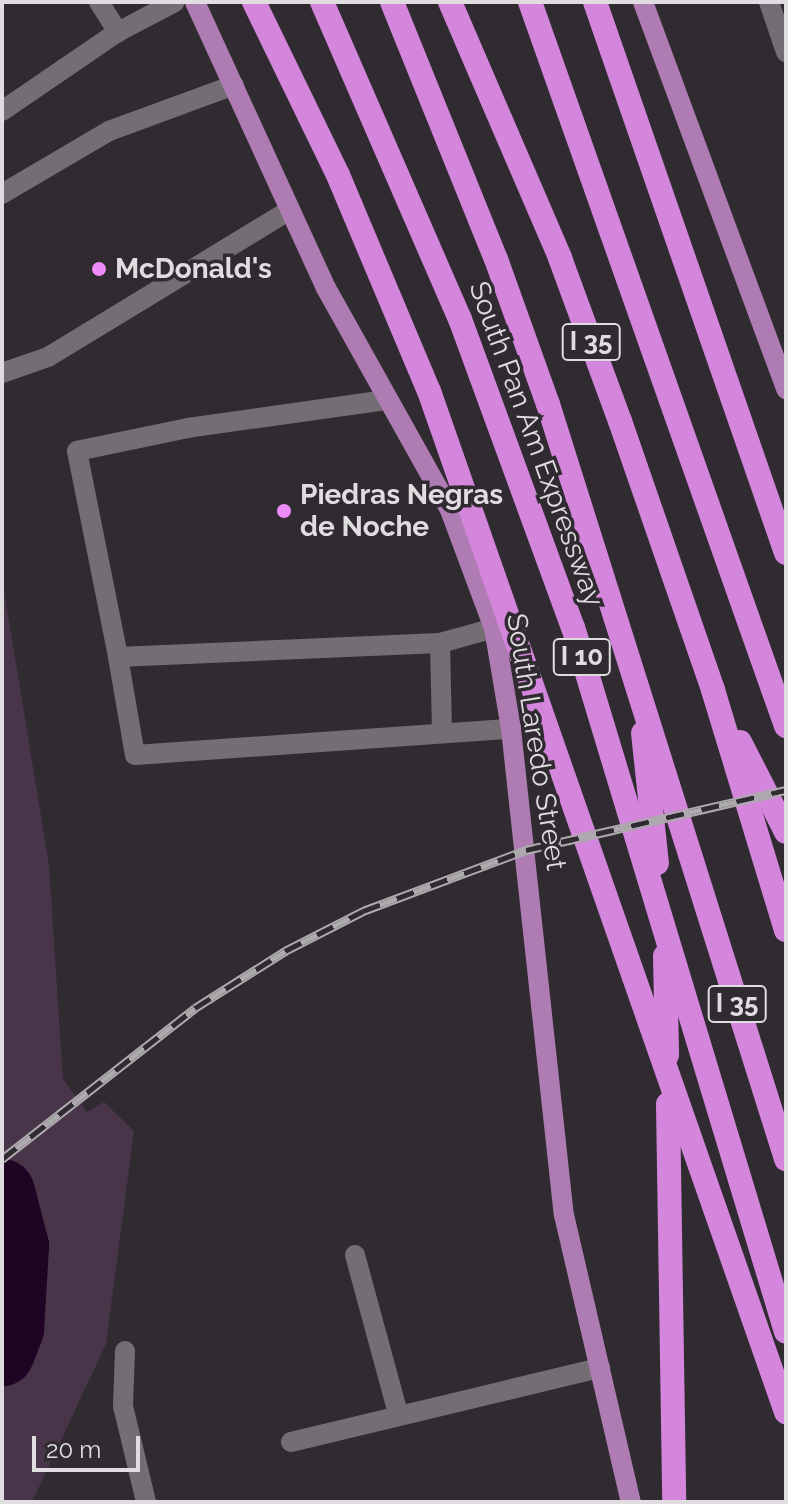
<!DOCTYPE html>
<style>
body{margin:0}
#map{position:relative;width:788px;height:1504px;overflow:hidden;background:#302b30;font-family:Raleway,sans-serif}
div>[style]{position:absolute}
.green>*{inset:0;background:#48354a}
.river>*{height:66px;margin:-33px;padding:0 33px;transform-origin:33px;border-radius:33px;background:#200423}
.minor>*{height:20px;margin:-10px;padding:0 10px;transform-origin:10px;border-radius:10px;background:#746e74}
.major>*{height:20px;margin:-10px;padding:0 10px;transform-origin:10px;border-radius:10px;background:#ae7cb2}
.highway>*{height:24px;margin:-12px;padding:0 12px;transform-origin:12px;border-radius:12px;background:#d485dc}
.rail>*{height:9px;margin-top:-4.5px;transform-origin:0;background:repeating-linear-gradient(90deg,#302b30 0 18px,#adaaad 0 36px);box-sizing:border-box;border-block:2px solid #adaaad}
.dots>*{width:22px;height:22px;translate:-50% -50%;box-sizing:border-box;border:4px solid #302b30;border-radius:50%}
span{translate:-50% -50%;white-space:nowrap;text-align:center;line-height:1.15;-webkit-text-stroke:7px #302b30;paint-order:stroke}
.shield-label span{padding:2px 6px;background:#302b30;border:2px solid;border-radius:6px;-webkit-text-stroke-width:0}
.shield-label{font-size:26px;color:#e0dde0;font-weight:700}
.poi-label{font-size:28px;color:#e0dde0;font-weight:700}
.left{translate:0 -50%;text-align:left}
.street-label{font-size:28px;color:#e0dde0}
.frame{position:absolute;inset:0;border:4px solid #e0dde0;pointer-events:none}
.scale{position:absolute;left:32px;top:1436px;width:108px;height:36px;box-sizing:border-box;border:4px solid #e0dde0;border-top:0;padding-left:10px;font-size:24px;line-height:28px;white-space:nowrap;color:#e0dde0;-webkit-text-stroke:6px #302b30;paint-order:stroke}
</style>
<div id="map">
<div class="green">
<div style="clip-path:polygon(2px 578px,49px 865px,63px 1079px,87px 1112px,104px 1102px,134px 1131px,106px 1344px,32px 1502px,2px 1502px)"></div>
</div>
<div class="river">
<div style="left:2px;top:1192px;width:56px;rotate:75.5deg"></div>
<div style="left:16px;top:1246px;width:83px;rotate:93.4deg"></div>
<div style="left:11px;top:1329px;width:26px;rotate:111deg"></div>
</div>
<div class="minor">
<div style="left:99px;top:2px;width:36px;rotate:58deg"></div>
<div style="left:769px;top:2px;width:53px;rotate:71.2deg"></div>
<div style="left:2px;top:111px;width:140px;rotate:-34.3deg"></div>
<div style="left:118px;top:32px;width:64px;rotate:-27.8deg"></div>
<div style="left:2px;top:194px;width:124px;rotate:-30.5deg"></div>
<div style="left:109px;top:131px;width:133px;rotate:-20.2deg"></div>
<div style="left:2px;top:373px;width:49px;rotate:-19.2deg"></div>
<div style="left:48px;top:357px;width:283px;rotate:-31.3deg"></div>
<div style="left:386px;top:400px;width:200px;rotate:172deg"></div>
<div style="left:188px;top:428px;width:113px;rotate:168.3deg"></div>
<div style="left:77px;top:451px;width:210px;rotate:78.7deg"></div>
<div style="left:118px;top:657px;width:322px;rotate:-2.5deg"></div>
<div style="left:440px;top:643px;width:56px;rotate:-15.5deg"></div>
<div style="left:440px;top:643px;width:89px;rotate:88.7deg"></div>
<div style="left:118px;top:657px;width:99px;rotate:80.2deg"></div>
<div style="left:135px;top:755px;width:377px;rotate:-4deg"></div>
<div style="left:355px;top:1255px;width:164px;rotate:74.8deg"></div>
<div style="left:125px;top:1351px;width:55px;rotate:92.1deg"></div>
<div style="left:123px;top:1406px;width:99px;rotate:76.5deg"></div>
<div style="left:291px;top:1442px;width:318px;rotate:-13.5deg"></div>
</div>
<div class="major">
<div style="left:195px;top:2px;width:315px;rotate:65.4deg"></div>
<div style="left:326px;top:288px;width:254px;rotate:60.8deg"></div>
<div style="left:450px;top:510px;width:126px;rotate:69.6deg"></div>
<div style="left:494px;top:628px;width:102px;rotate:80.4deg"></div>
<div style="left:511px;top:729px;width:489px;rotate:83.8deg"></div>
<div style="left:564px;top:1215px;width:295px;rotate:76.9deg"></div>
<div style="left:643px;top:2px;width:413px;rotate:69.7deg"></div>
</div>
<div class="highway">
<div style="left:254px;top:2px;width:192px;rotate:64.1deg"></div>
<div style="left:338px;top:175px;width:234px;rotate:67.2deg"></div>
<div style="left:429px;top:391px;width:1082px;rotate:70.73deg"></div>
<div style="left:322px;top:2px;width:346px;rotate:66.5deg"></div>
<div style="left:460px;top:319px;width:328px;rotate:69.9deg"></div>
<div style="left:573px;top:627px;width:736px;rotate:73.19deg"></div>
<div style="left:392px;top:2px;width:277px;rotate:68deg"></div>
<div style="left:496px;top:259px;width:154px;rotate:70.3deg"></div>
<div style="left:548px;top:404px;width:792px;rotate:72.5deg"></div>
<div style="left:450px;top:2px;width:279px;rotate:66.7deg"></div>
<div style="left:560px;top:258px;width:174px;rotate:69.8deg"></div>
<div style="left:620px;top:421px;width:285px;rotate:70.9deg"></div>
<div style="left:713px;top:690px;width:251px;rotate:73.1deg"></div>
<div style="left:530px;top:2px;width:768px;rotate:70.53deg"></div>
<div style="left:595px;top:2px;width:583px;rotate:70.88deg"></div>
<div style="left:643px;top:733px;width:131px;rotate:83.9deg"></div>
<div style="left:740px;top:742px;width:101px;rotate:62.9deg"></div>
<div style="left:665px;top:956px;width:99px;rotate:88.8deg"></div>
<div style="left:668px;top:1104px;width:398px;rotate:89.1deg"></div>
</div>
<div class="rail">
<div style="left:2px;top:1159px;width:245px;rotate:-38deg"></div>
<div style="left:195px;top:1008px;width:107px;rotate:-32.3deg"></div>
<div style="left:285px;top:951px;width:88px;rotate:-27.1deg"></div>
<div style="left:363px;top:911px;width:174px;rotate:-20.5deg"></div>
<div style="left:526px;top:850px;width:267px;rotate:-13deg"></div>
</div>
<div class="dots">
<div style="left:99px;top:269px;background:#ee8bf8"></div>
<div style="left:284px;top:511px;background:#ee8bf8"></div>
</div>
<div class="shield-label">
<span style="left:591px;top:342px">I 35</span>
<span style="left:582px;top:657px">I 10</span>
<span style="left:737px;top:1004px">I 35</span>
</div>
<div class="poi-label">
<span class="left" style="left:115px;top:269px">McDonald's</span>
<span class="left" style="left:300px;top:511px">Piedras Negras<br>de Noche</span>
</div>
<div class="street-label">
<span style="left:536px;top:444px;rotate:70deg">South Pan Am Expressway</span>
<span style="left:536px;top:742px;rotate:81deg">South Laredo Street</span>
</div>
<div class="frame"></div>
<div class="scale">20 m</div>
</div>
